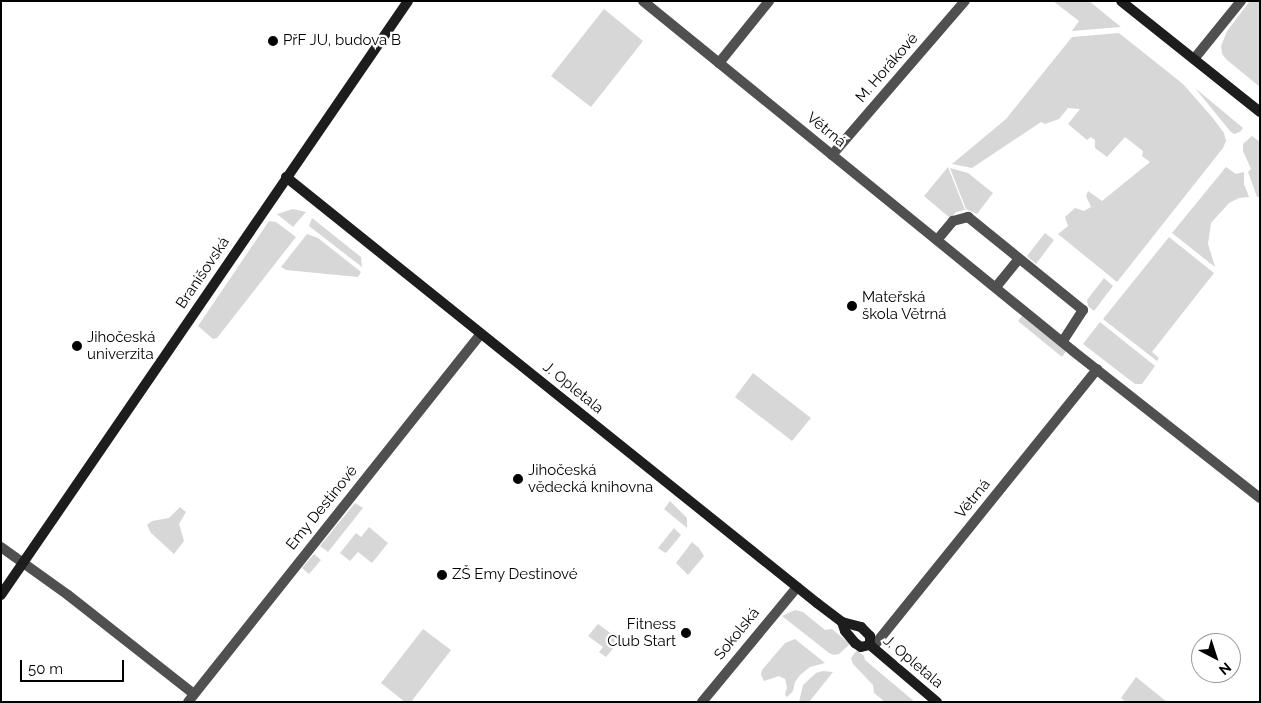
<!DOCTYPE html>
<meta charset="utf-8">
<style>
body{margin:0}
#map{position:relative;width:1261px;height:703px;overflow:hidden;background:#fff;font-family:Raleway,sans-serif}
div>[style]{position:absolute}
.green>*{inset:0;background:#d7d7d7}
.street>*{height:10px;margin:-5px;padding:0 5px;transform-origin:5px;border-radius:5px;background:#505050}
.secondary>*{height:10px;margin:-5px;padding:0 5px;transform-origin:5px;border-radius:5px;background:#1d1d1d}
.dots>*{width:14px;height:14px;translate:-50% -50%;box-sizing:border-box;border:2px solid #fff;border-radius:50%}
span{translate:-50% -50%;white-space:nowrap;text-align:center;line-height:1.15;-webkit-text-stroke:4.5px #fff;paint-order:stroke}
.poi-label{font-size:15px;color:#000}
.left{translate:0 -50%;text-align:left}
.right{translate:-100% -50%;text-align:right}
.street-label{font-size:15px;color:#000}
.frame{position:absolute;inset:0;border:2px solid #000;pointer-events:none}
.north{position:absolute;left:1191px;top:633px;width:50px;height:50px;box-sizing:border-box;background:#fff;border:1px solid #999;border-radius:50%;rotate:140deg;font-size:14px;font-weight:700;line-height:20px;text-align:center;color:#000}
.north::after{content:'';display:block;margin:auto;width:18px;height:22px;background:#000;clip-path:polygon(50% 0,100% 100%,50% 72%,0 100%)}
.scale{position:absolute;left:20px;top:660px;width:104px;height:22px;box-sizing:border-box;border:2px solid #000;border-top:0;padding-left:6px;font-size:15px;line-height:18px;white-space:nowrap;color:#000;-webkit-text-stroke:4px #fff;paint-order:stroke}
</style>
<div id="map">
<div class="green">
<div style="clip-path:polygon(1053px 1px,1089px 1px,1121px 27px,1072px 31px,1079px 21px)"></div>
<div style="clip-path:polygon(1250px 1px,1260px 1px,1260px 87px,1227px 60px,1222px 54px,1221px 46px,1227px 31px)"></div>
<div style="clip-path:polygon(604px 9px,643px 41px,591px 107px,551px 76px)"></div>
<div style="clip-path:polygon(1119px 33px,1183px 84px,1212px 117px,1224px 133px,1226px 141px,1223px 148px,1117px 282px,1058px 234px,1068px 226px,1065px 217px,1075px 208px,1084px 211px,1091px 207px,1086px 196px,1088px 191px,1102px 201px,1150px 162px,1142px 156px,1143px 151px,1125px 137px,1107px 157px,1095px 148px,1095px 140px,1091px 137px,1087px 140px,1068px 124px,1080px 109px,1068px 108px,1059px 119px,1045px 124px,1041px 122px,972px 168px,952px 164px,1006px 119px,1072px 37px)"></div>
<div style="clip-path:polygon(1195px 88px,1243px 128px,1240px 132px,1234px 134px,1230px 131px)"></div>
<div style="clip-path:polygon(1252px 136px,1260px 142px,1260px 196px,1257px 197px,1248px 172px,1251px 169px,1243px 151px,1243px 144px)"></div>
<div style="clip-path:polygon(948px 167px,965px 210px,956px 212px,950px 218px,924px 196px)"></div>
<div style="clip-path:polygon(1226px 167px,1236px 174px,1244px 172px,1244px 184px,1249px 197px,1239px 198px,1229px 203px,1211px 223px,1208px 244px,1215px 267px,1172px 233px)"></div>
<div style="clip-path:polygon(950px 168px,968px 173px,993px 193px,977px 214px,966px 209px)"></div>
<div style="clip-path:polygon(293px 209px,306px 212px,293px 227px,277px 214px)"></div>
<div style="clip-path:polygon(312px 218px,361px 257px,362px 267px,309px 226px)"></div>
<div style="clip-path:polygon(269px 221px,276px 222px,296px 237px,217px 338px,213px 339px,198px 326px)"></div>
<div style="clip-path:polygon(1045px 233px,1054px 240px,1036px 264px,1027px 256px)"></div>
<div style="clip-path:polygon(307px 234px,318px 238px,361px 272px,358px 277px,286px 270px,281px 267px)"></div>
<div style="clip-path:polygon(1169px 237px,1214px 273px,1152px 352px,1159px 358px,1157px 361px,1103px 319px)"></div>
<div style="clip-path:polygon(1104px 278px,1113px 286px,1094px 311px,1088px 306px,1087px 300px)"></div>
<div style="clip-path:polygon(1022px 316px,1066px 351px,1062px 357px,1018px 321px)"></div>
<div style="clip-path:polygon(1100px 322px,1155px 366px,1142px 384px,1135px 384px,1083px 344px)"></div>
<div style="clip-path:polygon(753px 373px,811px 418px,792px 441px,735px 397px)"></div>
<div style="clip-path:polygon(670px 501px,687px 518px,687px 528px,664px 509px)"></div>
<div style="clip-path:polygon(355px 503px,363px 508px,328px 552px,320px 546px)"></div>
<div style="clip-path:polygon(180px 507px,186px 512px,179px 524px,184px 541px,174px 554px,151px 533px,147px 525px,152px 521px,169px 518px)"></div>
<div style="clip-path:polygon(369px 527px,388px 543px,372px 563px,358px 552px,350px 561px,340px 553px,356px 533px,361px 537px)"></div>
<div style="clip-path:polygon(674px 528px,681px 535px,666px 553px,664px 552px,658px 548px)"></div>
<div style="clip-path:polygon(692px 542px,699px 548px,704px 556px,688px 575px,676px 563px)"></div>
<div style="clip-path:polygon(314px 554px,321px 560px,309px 574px,302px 568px)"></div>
<div style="clip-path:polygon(795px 610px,803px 612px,825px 630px,832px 629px,850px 644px,839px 654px,834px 655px,829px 653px,782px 616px)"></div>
<div style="clip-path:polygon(598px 624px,620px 640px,606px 657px,599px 652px,603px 647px,588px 636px)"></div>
<div style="clip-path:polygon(423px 629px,451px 650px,411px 702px,405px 702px,381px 683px)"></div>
<div style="clip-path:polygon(795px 639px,825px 663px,810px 667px,800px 675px,795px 682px,793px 691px,787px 697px,785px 695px,787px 687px,785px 679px,779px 676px,764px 681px,761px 675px,762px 670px,785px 643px)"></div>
<div style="clip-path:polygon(857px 650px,864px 656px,865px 660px,915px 702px,885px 702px,874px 693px,873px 685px,853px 664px,851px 658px)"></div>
<div style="clip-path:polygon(823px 671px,833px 672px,809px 702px,799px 702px,803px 685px,816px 673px)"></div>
<div style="clip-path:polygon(1136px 677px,1167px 702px,1126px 702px,1121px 698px)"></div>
</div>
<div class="street">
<div style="left:643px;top:1px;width:554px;rotate:39.14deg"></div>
<div style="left:1073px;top:351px;width:238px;rotate:38.2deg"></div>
<div style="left:1194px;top:59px;width:75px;rotate:-51deg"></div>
<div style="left:719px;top:63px;width:80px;rotate:-51.1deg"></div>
<div style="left:832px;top:155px;width:203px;rotate:-49.2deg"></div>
<div style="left:937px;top:240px;width:25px;rotate:-50deg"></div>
<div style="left:953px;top:221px;width:16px;rotate:-15deg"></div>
<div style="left:968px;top:217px;width:148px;rotate:39deg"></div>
<div style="left:1083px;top:310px;width:38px;rotate:123deg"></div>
<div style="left:996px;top:287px;width:36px;rotate:-51deg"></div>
<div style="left:1px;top:547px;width:82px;rotate:35.6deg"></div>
<div style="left:68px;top:595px;width:160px;rotate:38.2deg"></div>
<div style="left:873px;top:647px;width:357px;rotate:-51.1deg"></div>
<div style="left:188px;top:702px;width:470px;rotate:-51.5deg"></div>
<div style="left:702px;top:702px;width:149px;rotate:-50.4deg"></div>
</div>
<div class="secondary">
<div style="left:1121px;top:1px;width:178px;rotate:38.6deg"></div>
<div style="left:286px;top:177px;width:681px;rotate:38.74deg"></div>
<div style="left:817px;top:603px;width:31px;rotate:37deg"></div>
<div style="left:842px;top:622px;width:20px;rotate:15deg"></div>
<div style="left:861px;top:627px;width:13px;rotate:45deg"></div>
<div style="left:870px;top:636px;width:9px;rotate:90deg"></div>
<div style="left:1px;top:595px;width:720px;rotate:-55.58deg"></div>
<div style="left:842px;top:622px;width:9px;rotate:72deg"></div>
<div style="left:845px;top:631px;width:16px;rotate:50deg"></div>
<div style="left:855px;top:643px;width:7px;rotate:34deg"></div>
<div style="left:861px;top:647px;width:9px;rotate:-13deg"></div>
<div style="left:870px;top:645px;width:88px;rotate:40.4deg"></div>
</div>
<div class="dots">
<div style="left:273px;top:41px;background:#000"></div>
<div style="left:852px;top:306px;background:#000"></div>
<div style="left:77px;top:346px;background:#000"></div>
<div style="left:518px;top:479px;background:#000"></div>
<div style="left:442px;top:575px;background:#000"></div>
<div style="left:686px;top:633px;background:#000"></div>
</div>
<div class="poi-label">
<span class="left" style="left:283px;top:41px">PřF JU, budova B</span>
<span class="left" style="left:862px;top:306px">Mateřská<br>škola Větrná</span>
<span class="left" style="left:87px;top:346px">Jihočeská<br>univerzita</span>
<span class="left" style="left:528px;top:479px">Jihočeská<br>vědecká knihovna</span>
<span class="left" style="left:452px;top:575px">ZŠ Emy Destinové</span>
<span class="right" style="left:676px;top:633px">Fitness<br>Club Start</span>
</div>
<div class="street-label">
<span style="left:887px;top:68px;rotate:-49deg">M. Horákové</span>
<span style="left:826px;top:130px;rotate:39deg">Větrná</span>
<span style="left:203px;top:273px;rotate:-56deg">Branišovská</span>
<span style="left:573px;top:388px;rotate:39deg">J. Opletala</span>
<span style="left:973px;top:499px;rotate:-51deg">Větrná</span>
<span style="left:322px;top:508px;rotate:-51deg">Emy Destinové</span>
<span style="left:737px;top:634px;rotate:-51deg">Sokolská</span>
<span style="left:913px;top:662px;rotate:40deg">J. Opletala</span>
</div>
<div class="frame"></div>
<div class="north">N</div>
<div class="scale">50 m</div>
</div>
